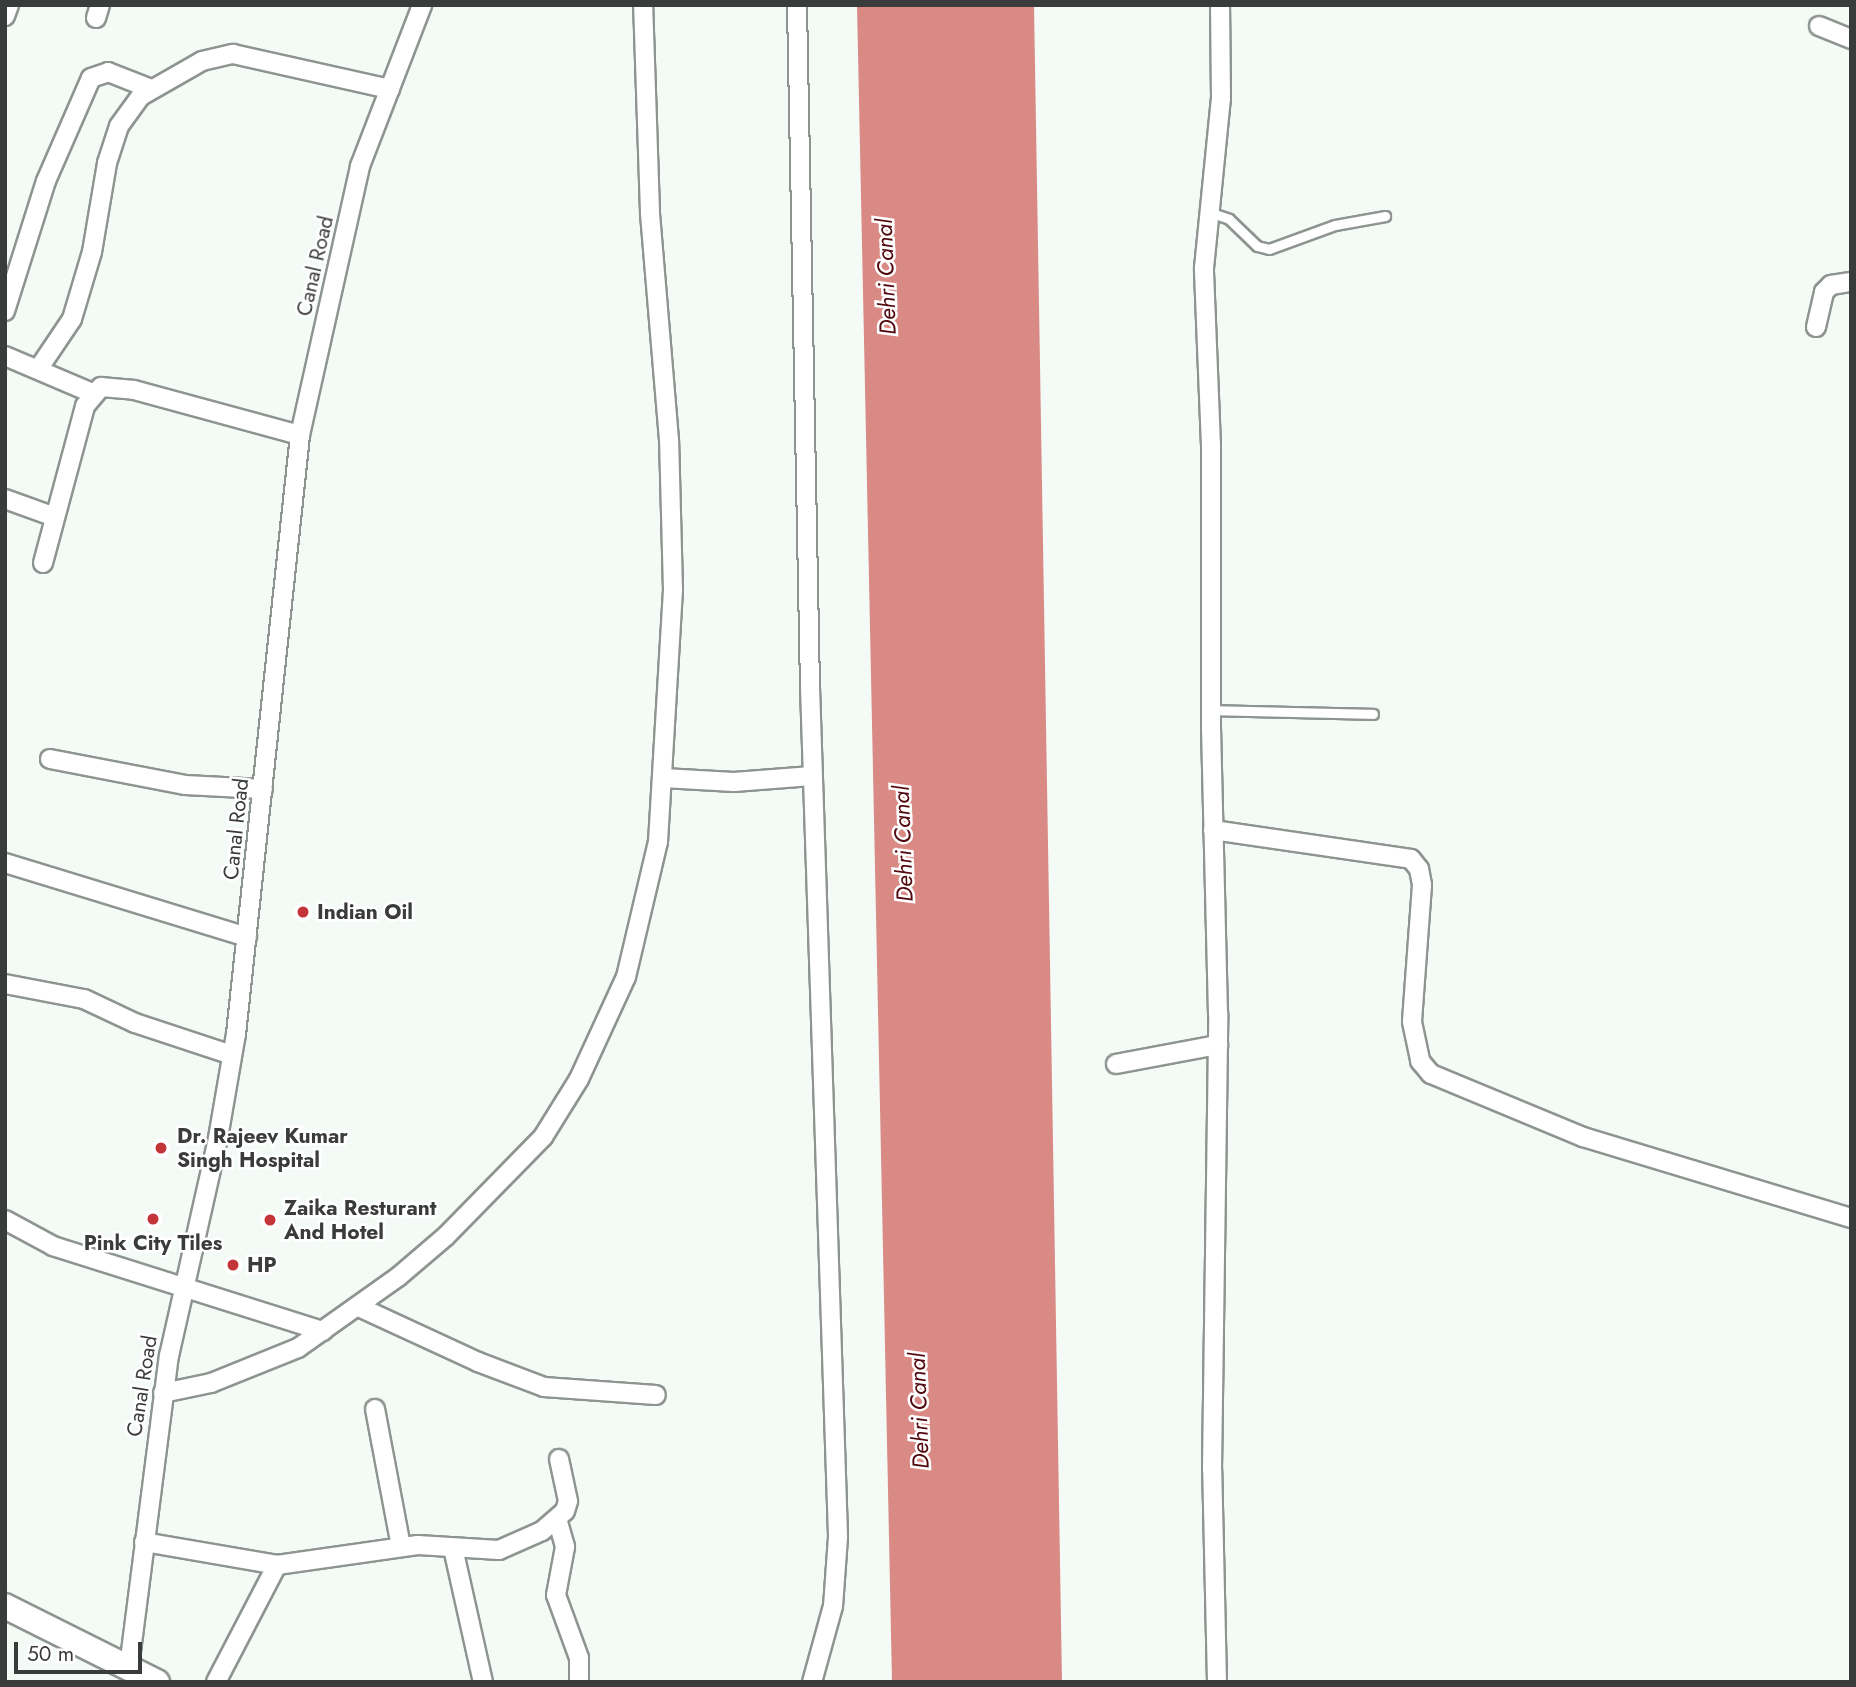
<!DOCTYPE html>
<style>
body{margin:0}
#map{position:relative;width:1856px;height:1687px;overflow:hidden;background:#f4fbf7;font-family:Jost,sans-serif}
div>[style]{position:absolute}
.water>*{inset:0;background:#da8a85}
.roads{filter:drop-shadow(2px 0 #8e9490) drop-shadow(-2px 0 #8e9490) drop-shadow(0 2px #8e9490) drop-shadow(0 -2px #8e9490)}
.lane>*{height:9px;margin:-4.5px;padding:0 4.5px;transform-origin:4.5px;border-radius:4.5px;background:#fff}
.street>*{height:18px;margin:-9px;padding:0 9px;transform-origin:9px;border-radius:9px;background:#fff}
.secondary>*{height:24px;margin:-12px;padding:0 12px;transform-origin:12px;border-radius:12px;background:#fff}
.dots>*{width:19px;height:19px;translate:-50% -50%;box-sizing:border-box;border:4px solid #fff;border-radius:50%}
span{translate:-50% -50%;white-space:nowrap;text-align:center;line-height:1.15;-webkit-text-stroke:5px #fff;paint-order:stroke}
.street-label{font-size:21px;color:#393c3a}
.poi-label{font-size:21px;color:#393c3a;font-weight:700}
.left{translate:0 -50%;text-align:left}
.water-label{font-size:23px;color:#51090e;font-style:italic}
.frame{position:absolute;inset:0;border:7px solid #393c3a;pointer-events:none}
.scale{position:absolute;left:14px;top:1642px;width:128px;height:32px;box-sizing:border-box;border:4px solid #393c3a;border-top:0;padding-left:9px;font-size:21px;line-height:24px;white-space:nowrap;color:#393c3a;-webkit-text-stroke:5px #fff;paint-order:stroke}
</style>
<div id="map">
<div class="water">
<div style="clip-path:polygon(857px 5px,1034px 5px,1062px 1682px,892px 1682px)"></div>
</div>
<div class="roads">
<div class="lane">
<div style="left:1209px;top:212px;width:21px;rotate:19deg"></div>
<div style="left:1229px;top:219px;width:39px;rotate:44deg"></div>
<div style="left:1257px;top:246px;width:12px;rotate:14deg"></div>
<div style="left:1269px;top:249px;width:70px;rotate:-20deg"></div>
<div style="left:1335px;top:225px;width:51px;rotate:-10.2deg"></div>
<div style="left:1211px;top:710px;width:162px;rotate:1.4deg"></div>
</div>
<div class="street">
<div style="left:797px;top:5px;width:682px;rotate:88.91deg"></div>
<div style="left:810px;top:687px;width:850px;rotate:88.11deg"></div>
<div style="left:838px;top:1537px;width:69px;rotate:94.1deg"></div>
<div style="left:833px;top:1606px;width:79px;rotate:105.4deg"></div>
<div style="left:5px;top:16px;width:12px;rotate:-70deg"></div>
<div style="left:96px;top:18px;width:14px;rotate:-73deg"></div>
<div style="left:1819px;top:26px;width:35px;rotate:22deg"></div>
<div style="left:5px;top:311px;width:136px;rotate:-72.5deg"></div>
<div style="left:46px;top:181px;width:112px;rotate:-66.4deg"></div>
<div style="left:91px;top:78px;width:18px;rotate:-19deg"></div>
<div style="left:108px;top:72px;width:46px;rotate:21.6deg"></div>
<div style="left:1816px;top:327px;width:36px;rotate:-77deg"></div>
<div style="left:1824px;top:292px;width:10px;rotate:-45deg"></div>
<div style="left:1831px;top:285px;width:20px;rotate:-9deg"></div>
<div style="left:5px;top:356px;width:95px;rotate:23deg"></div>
<div style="left:39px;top:368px;width:59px;rotate:-56deg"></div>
<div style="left:72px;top:319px;width:70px;rotate:-73.4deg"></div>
<div style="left:92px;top:252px;width:90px;rotate:-80.4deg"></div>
<div style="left:107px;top:163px;width:39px;rotate:-72deg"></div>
<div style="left:119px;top:126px;width:37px;rotate:-54deg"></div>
<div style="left:141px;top:96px;width:70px;rotate:-29.8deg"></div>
<div style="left:202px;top:61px;width:32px;rotate:-13deg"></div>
<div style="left:233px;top:54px;width:161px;rotate:12.6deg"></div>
<div style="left:5px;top:499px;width:53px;rotate:19.8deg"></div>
<div style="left:43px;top:563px;width:163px;rotate:-75deg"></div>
<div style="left:85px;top:406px;width:25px;rotate:-50deg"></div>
<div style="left:101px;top:387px;width:33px;rotate:5deg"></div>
<div style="left:134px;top:390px;width:172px;rotate:15.2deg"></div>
<div style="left:50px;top:759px;width:137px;rotate:10.9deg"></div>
<div style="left:185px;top:785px;width:78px;rotate:2.9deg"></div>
<div style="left:663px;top:778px;width:71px;rotate:3.2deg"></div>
<div style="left:734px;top:782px;width:78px;rotate:-4.4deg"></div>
<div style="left:1213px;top:830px;width:200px;rotate:8.3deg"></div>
<div style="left:1411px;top:859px;width:13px;rotate:51deg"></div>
<div style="left:1419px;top:869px;width:16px;rotate:79deg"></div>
<div style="left:1422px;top:885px;width:137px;rotate:94.2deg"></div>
<div style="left:1412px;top:1022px;width:40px;rotate:78deg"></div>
<div style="left:1420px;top:1061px;width:17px;rotate:50deg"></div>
<div style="left:1431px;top:1074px;width:165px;rotate:22.5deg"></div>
<div style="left:1583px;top:1137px;width:280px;rotate:16.8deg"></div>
<div style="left:5px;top:863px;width:253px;rotate:17deg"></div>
<div style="left:5px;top:984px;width:80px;rotate:10.8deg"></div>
<div style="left:84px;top:999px;width:56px;rotate:25.2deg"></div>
<div style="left:135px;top:1023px;width:102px;rotate:18.3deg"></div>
<div style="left:1116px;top:1064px;width:104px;rotate:-10.6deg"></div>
<div style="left:5px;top:1220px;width:55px;rotate:28.4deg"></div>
<div style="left:53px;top:1246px;width:283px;rotate:17.5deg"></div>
<div style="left:359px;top:1307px;width:131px;rotate:24.8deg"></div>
<div style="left:478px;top:1362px;width:71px;rotate:20.7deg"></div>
<div style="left:544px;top:1387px;width:112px;rotate:4.1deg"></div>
<div style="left:163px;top:1393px;width:49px;rotate:-11.8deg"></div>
<div style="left:211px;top:1383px;width:94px;rotate:-21.9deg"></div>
<div style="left:298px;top:1348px;width:123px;rotate:-35.4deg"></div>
<div style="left:398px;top:1277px;width:63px;rotate:-40.5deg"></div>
<div style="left:446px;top:1236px;width:139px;rotate:-45.6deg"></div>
<div style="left:543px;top:1137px;width:68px;rotate:-58.2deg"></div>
<div style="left:579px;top:1079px;width:112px;rotate:-65.3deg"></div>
<div style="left:626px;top:977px;width:139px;rotate:-76.7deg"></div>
<div style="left:658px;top:842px;width:252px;rotate:-86.6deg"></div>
<div style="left:673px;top:590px;width:150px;rotate:-91.5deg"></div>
<div style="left:669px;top:440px;width:229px;rotate:-94.8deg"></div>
<div style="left:650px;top:212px;width:207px;rotate:-91.9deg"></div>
<div style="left:375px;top:1409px;width:140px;rotate:79.3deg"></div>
<div style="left:558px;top:1522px;width:26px;rotate:74deg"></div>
<div style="left:565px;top:1547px;width:49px;rotate:100.6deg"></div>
<div style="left:556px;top:1595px;width:67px;rotate:69.9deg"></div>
<div style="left:579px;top:1658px;width:24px;rotate:90deg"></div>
<div style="left:144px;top:1542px;width:135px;rotate:9.8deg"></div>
<div style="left:277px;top:1565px;width:142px;rotate:-8.1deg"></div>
<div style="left:418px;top:1545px;width:81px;rotate:3.5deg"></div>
<div style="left:499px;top:1550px;width:47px;rotate:-23.8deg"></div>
<div style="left:542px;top:1531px;width:30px;rotate:-41deg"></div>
<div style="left:565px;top:1511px;width:10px;rotate:-73deg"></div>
<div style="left:568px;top:1501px;width:43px;rotate:-102.1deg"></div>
<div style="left:453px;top:1548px;width:137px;rotate:77.4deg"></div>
<div style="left:129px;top:1667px;width:314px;rotate:-82.7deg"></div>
<div style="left:169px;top:1356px;width:223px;rotate:-77.3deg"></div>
<div style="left:218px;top:1138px;width:106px;rotate:-80.2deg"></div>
<div style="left:236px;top:1034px;width:602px;rotate:-83.9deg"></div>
<div style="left:300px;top:435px;width:276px;rotate:-77.4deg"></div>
<div style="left:360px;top:166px;width:173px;rotate:-68.9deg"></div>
<div style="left:216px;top:1682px;width:132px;rotate:-62.5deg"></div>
<div style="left:1217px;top:1682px;width:213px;rotate:-91.3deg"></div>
<div style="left:1212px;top:1469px;width:455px;rotate:-89.2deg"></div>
<div style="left:1218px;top:1014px;width:285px;rotate:-91.4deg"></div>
<div style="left:1211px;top:729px;width:283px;rotate:-90deg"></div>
<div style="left:1211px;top:446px;width:178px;rotate:-92.3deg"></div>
<div style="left:1204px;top:268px;width:171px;rotate:-84.3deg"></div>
<div style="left:1221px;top:98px;width:93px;rotate:-90.6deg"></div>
</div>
<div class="secondary">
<div style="left:5px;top:1606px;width:170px;rotate:26.6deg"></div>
</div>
</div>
<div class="dots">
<div style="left:303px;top:912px;background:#c43539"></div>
<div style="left:161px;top:1148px;background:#c43539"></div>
<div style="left:153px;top:1219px;background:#c43539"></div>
<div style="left:270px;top:1220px;background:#c43539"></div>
<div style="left:233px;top:1265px;background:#c43539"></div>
</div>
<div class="street-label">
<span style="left:315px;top:266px;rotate:-77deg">Canal Road</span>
<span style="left:236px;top:829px;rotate:-84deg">Canal Road</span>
<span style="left:142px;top:1386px;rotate:-81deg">Canal Road</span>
</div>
<div class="poi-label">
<span class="left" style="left:317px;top:912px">Indian Oil</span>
<span class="left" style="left:177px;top:1148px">Dr. Rajeev Kumar<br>Singh Hospital</span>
<span class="left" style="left:284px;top:1220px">Zaika Resturant<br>And Hotel</span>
<span style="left:153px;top:1243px">Pink City Tiles</span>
<span class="left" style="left:247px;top:1265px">HP</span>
</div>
<div class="water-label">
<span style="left:886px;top:277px;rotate:-92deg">Dehri Canal</span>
<span style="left:903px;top:844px;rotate:-92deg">Dehri Canal</span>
<span style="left:919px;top:1411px;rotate:-92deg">Dehri Canal</span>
</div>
<div class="frame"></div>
<div class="scale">50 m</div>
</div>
